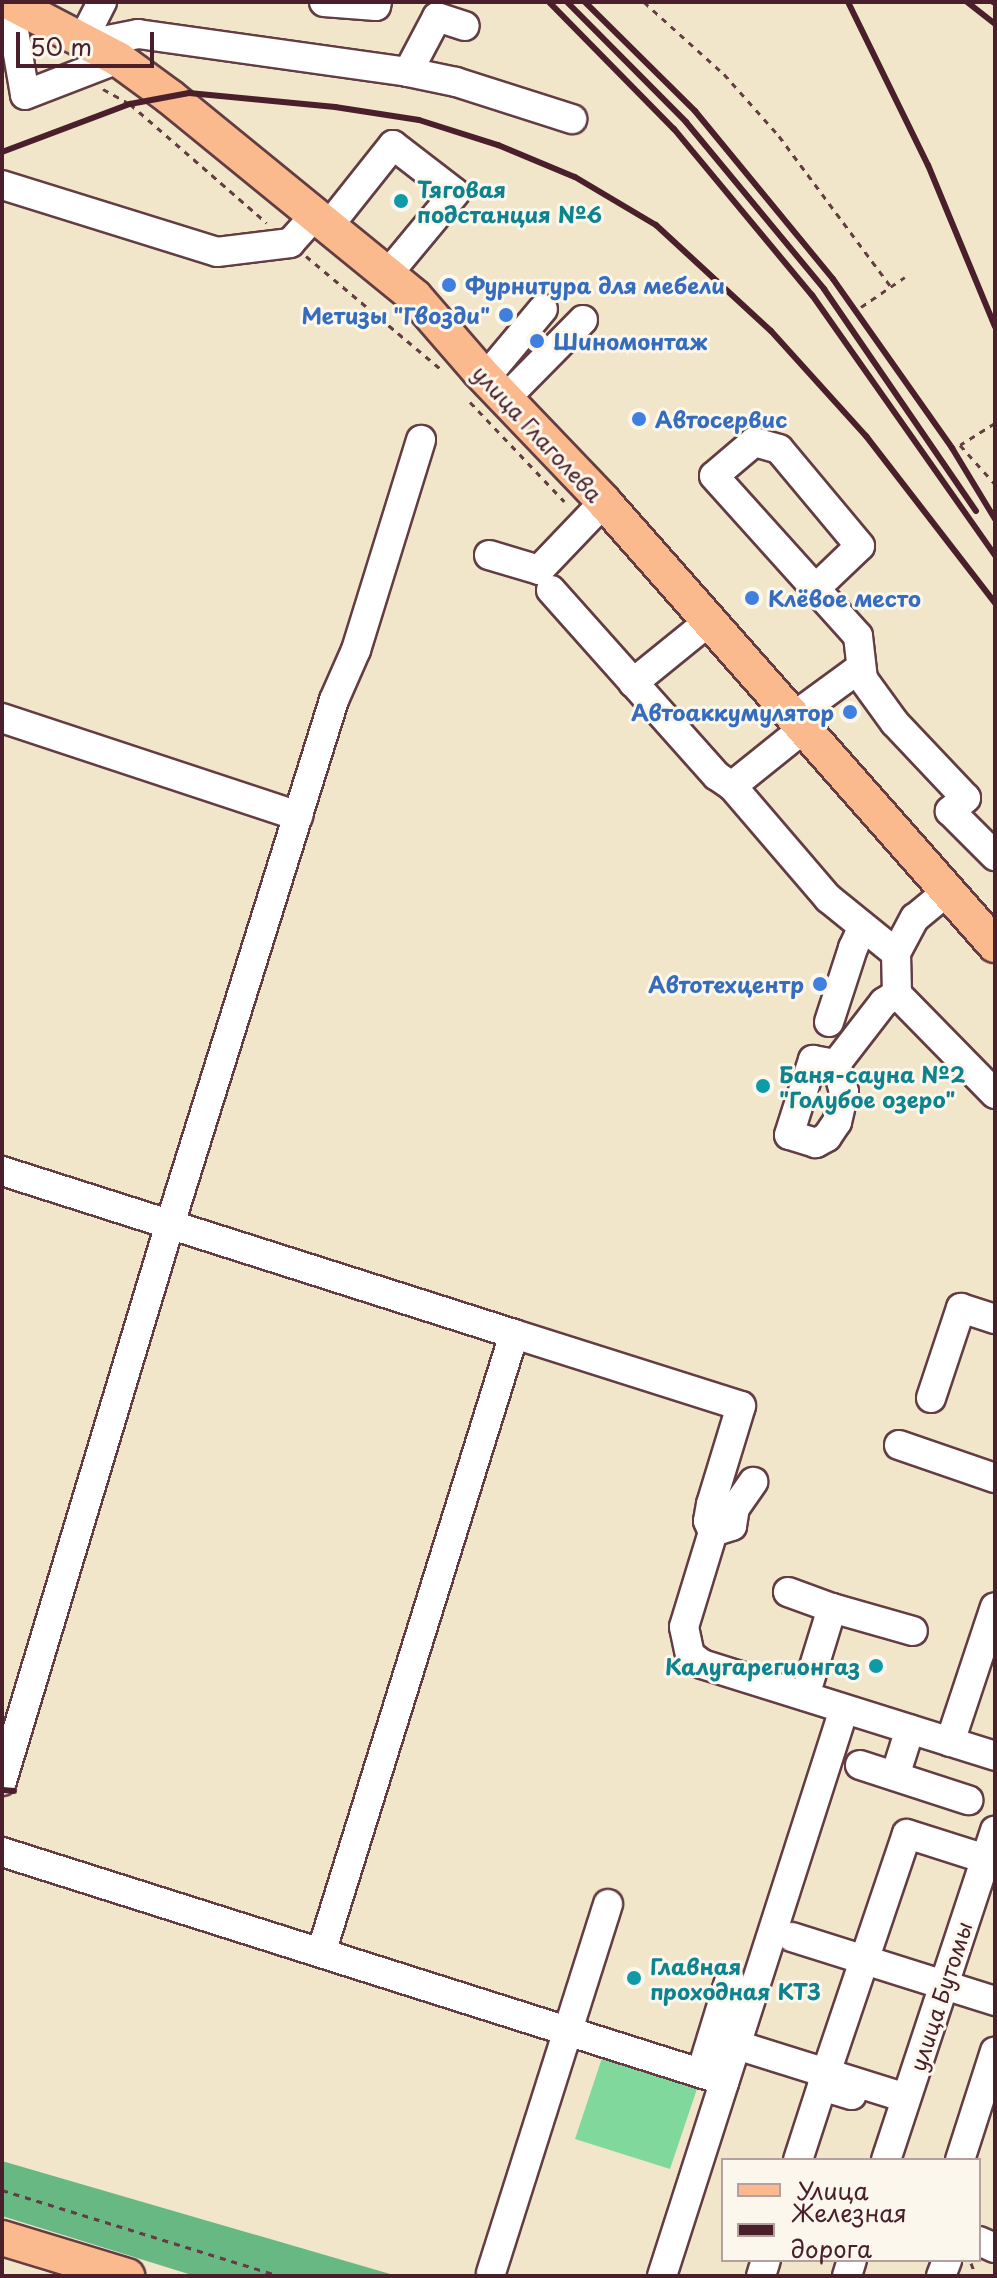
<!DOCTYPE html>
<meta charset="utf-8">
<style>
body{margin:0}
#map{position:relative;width:997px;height:2278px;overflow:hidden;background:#f1e6ca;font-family:"Playpen Sans",sans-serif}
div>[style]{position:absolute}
.green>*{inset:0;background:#81d89d}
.forest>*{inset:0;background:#68b884}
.path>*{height:3px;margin-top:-1.5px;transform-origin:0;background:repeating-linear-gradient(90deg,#633d43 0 6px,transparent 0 12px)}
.roads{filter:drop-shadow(2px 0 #633d43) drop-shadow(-2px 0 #633d43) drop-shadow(0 2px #633d43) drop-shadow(0 -2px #633d43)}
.minor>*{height:28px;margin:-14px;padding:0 14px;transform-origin:14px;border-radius:14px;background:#fff}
.major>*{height:34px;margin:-17px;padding:0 17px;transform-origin:17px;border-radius:17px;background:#fbba8d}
.rail>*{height:6px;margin:-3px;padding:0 3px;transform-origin:3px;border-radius:3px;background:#4a1f2b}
.dots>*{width:22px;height:22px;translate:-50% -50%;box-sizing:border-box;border:4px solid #fbf7ec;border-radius:50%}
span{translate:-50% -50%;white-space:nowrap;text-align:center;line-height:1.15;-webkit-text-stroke:6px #fbf7ec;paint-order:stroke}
.culture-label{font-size:22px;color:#0d838f;font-weight:700}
.left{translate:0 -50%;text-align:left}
.right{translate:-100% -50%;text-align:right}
.shop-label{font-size:22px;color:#366cbe;font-weight:700}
.street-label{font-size:22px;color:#4a1f2b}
.frame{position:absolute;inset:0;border:4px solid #4a1f2b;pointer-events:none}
.legend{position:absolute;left:721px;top:2158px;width:260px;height:104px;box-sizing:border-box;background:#fbf7ec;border:2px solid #b4a19f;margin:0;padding:10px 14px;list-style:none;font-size:24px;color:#4a1f2b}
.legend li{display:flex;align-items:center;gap:16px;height:40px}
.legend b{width:40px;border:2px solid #b4a19f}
.scale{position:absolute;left:16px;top:32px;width:138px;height:36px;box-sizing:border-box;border:4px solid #4a1f2b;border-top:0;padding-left:10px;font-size:24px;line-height:28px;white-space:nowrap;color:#4a1f2b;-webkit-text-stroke:6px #fbf7ec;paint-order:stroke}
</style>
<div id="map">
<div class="green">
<div style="clip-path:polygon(605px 2049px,700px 2080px,670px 2169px,575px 2139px)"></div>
</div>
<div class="forest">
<div style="clip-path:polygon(2px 2161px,397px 2276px,195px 2276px,2px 2216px)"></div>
</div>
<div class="path">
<div style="left:644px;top:2px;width:108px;rotate:42deg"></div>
<div style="left:724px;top:74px;width:83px;rotate:48.4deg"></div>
<div style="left:779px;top:136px;width:188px;rotate:53.4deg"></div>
<div style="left:103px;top:89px;width:31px;rotate:29deg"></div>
<div style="left:130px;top:104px;width:181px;rotate:41deg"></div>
<div style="left:306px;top:256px;width:177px;rotate:40deg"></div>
<div style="left:861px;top:307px;width:53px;rotate:-34.3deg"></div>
<div style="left:470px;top:402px;width:137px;rotate:46.5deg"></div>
<div style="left:995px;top:423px;width:41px;rotate:147.8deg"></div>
<div style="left:960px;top:445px;width:52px;rotate:48.1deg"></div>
<div style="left:2px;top:2190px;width:291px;rotate:17.2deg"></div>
<div style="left:971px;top:2263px;width:14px;rotate:69deg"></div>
</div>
<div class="roads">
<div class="minor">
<div style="left:9px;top:2px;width:94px;rotate:80.2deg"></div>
<div style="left:25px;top:95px;width:100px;rotate:-21.2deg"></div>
<div style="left:102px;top:2px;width:27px;rotate:117deg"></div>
<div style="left:90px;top:26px;width:17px;rotate:80deg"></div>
<div style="left:93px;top:43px;width:46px;rotate:-11.3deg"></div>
<div style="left:138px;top:34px;width:273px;rotate:8deg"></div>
<div style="left:408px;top:72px;width:62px;rotate:-62.2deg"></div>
<div style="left:437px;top:17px;width:29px;rotate:18deg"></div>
<div style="left:324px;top:2px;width:52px;rotate:4.4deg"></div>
<div style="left:376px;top:6px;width:4px;rotate:-76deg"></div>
<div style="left:408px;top:72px;width:49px;rotate:11.8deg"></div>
<div style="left:456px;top:82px;width:122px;rotate:17.7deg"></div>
<div style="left:2px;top:185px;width:225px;rotate:17.3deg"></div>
<div style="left:217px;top:252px;width:74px;rotate:-7deg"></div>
<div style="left:290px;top:243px;width:36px;rotate:-48deg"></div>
<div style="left:327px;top:228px;width:106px;rotate:-51.5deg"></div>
<div style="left:393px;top:145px;width:78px;rotate:37.7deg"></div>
<div style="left:455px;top:193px;width:107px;rotate:129.7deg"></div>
<div style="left:485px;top:378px;width:90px;rotate:-50deg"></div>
<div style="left:505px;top:399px;width:111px;rotate:-45.4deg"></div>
<div style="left:489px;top:555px;width:52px;rotate:16.7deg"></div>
<div style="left:539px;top:570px;width:94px;rotate:-46.3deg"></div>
<div style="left:815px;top:589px;width:62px;rotate:-43.7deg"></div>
<div style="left:860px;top:546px;width:126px;rotate:-129.9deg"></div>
<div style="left:779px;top:449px;width:26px;rotate:-164deg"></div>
<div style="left:754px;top:442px;width:52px;rotate:139.6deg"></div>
<div style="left:714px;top:476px;width:215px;rotate:48deg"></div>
<div style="left:858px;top:636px;width:43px;rotate:83.4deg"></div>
<div style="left:863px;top:679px;width:54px;rotate:54deg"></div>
<div style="left:895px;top:723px;width:103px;rotate:46.6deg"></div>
<div style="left:966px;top:798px;width:21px;rotate:141deg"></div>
<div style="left:950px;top:811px;width:64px;rotate:45deg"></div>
<div style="left:551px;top:590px;width:249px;rotate:48.3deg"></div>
<div style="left:717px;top:776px;width:18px;rotate:34deg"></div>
<div style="left:633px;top:683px;width:95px;rotate:-39deg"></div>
<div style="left:793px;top:717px;width:83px;rotate:-36.2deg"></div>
<div style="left:2px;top:718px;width:312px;rotate:18.3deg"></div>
<div style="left:803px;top:729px;width:91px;rotate:141.2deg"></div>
<div style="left:732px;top:786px;width:148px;rotate:49.4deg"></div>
<div style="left:828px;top:898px;width:87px;rotate:39deg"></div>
<div style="left:896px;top:953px;width:41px;rotate:88.6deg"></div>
<div style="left:897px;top:994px;width:140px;rotate:45.6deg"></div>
<div style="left:896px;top:953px;width:40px;rotate:-62deg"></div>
<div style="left:915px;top:918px;width:44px;rotate:-39.5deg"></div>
<div style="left:829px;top:1022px;width:78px;rotate:-72deg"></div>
<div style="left:853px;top:948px;width:23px;rotate:-65deg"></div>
<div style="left:836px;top:1064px;width:29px;rotate:74deg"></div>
<div style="left:844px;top:1092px;width:31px;rotate:103deg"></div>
<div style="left:837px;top:1122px;width:18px;rotate:124deg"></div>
<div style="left:827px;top:1137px;width:13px;rotate:151deg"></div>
<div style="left:816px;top:1143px;width:28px;rotate:-163deg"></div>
<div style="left:789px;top:1135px;width:79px;rotate:-72.3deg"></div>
<div style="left:813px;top:1060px;width:23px;rotate:10deg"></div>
<div style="left:836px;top:1064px;width:78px;rotate:-52.3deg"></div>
<div style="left:884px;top:1002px;width:15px;rotate:-32deg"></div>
<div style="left:2px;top:1171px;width:537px;rotate:17.66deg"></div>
<div style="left:931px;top:1398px;width:95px;rotate:-71.6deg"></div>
<div style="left:961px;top:1308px;width:36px;rotate:18deg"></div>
<div style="left:899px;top:1445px;width:102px;rotate:19deg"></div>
<div style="left:713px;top:1532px;width:99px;rotate:107deg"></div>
<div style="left:684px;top:1627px;width:29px;rotate:78deg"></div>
<div style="left:690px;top:1655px;width:15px;rotate:37deg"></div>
<div style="left:702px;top:1664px;width:307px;rotate:17.4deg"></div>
<div style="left:788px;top:1592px;width:47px;rotate:20deg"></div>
<div style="left:832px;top:1608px;width:92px;rotate:107.1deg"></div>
<div style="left:832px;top:1608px;width:84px;rotate:15.9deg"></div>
<div style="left:950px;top:1742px;width:142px;rotate:-71.6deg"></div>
<div style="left:860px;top:1765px;width:114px;rotate:18deg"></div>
<div style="left:895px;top:1776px;width:49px;rotate:-72.3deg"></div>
<div style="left:2px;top:1781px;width:582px;rotate:-73.22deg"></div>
<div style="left:170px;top:1224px;width:549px;rotate:-72.62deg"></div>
<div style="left:334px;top:700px;width:55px;rotate:-66.3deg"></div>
<div style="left:356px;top:650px;width:220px;rotate:-72.8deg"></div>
<div style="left:2px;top:1852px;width:758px;rotate:17.57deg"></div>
<div style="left:792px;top:1937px;width:213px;rotate:17.5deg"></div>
<div style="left:321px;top:1953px;width:648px;rotate:-72.68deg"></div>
<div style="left:514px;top:1334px;width:238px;rotate:17.6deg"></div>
<div style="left:741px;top:1406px;width:102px;rotate:107deg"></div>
<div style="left:711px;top:1504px;width:17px;rotate:100deg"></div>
<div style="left:708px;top:1521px;width:12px;rotate:66deg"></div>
<div style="left:713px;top:1532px;width:20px;rotate:-18deg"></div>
<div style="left:732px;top:1526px;width:18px;rotate:-81deg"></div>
<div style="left:735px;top:1508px;width:32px;rotate:-55deg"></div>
<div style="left:737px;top:2045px;width:177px;rotate:17.4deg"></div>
<div style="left:701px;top:2073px;width:98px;rotate:-72.9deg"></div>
<div style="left:826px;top:2073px;width:252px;rotate:-71.3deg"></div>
<div style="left:907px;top:1834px;width:83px;rotate:17.6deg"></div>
<div style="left:798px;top:2160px;width:78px;rotate:-72deg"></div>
<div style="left:822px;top:2086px;width:31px;rotate:17deg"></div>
<div style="left:886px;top:2160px;width:347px;rotate:-71.7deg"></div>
<div style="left:960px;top:2160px;width:114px;rotate:-72.2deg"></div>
<div style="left:979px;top:2241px;width:17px;rotate:24deg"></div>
<div style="left:491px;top:2273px;width:387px;rotate:-72.4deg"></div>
<div style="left:662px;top:2276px;width:595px;rotate:-72.2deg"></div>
<div style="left:761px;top:2276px;width:17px;rotate:-73deg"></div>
<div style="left:847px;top:2276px;width:17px;rotate:-73deg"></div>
<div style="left:941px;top:2276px;width:17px;rotate:-69deg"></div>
</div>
<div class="major">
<div style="left:9px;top:2px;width:123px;rotate:27.6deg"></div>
<div style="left:118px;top:59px;width:64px;rotate:36.2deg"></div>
<div style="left:170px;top:97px;width:316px;rotate:39.2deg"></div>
<div style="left:415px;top:297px;width:98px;rotate:49.1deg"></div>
<div style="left:479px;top:371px;width:181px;rotate:46.3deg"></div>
<div style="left:604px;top:502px;width:591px;rotate:48.57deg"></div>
<div style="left:2px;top:2238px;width:131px;rotate:16.9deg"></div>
</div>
</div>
<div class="rail">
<div style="left:549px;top:2px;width:178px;rotate:45.5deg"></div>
<div style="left:674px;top:129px;width:216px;rotate:50.3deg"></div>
<div style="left:812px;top:295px;width:318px;rotate:54.9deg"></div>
<div style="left:567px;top:2px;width:169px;rotate:45.2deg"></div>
<div style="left:686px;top:122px;width:217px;rotate:50.4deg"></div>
<div style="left:824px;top:289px;width:269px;rotate:55.6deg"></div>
<div style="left:585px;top:2px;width:155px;rotate:44.7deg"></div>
<div style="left:695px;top:111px;width:217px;rotate:50.6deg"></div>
<div style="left:833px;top:279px;width:207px;rotate:54.8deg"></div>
<div style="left:952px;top:448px;width:83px;rotate:58.8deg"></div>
<div style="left:848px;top:2px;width:182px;rotate:63.9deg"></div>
<div style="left:928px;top:165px;width:175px;rotate:67.5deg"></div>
<div style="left:967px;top:2px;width:36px;rotate:38deg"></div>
<div style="left:993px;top:2px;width:2px;rotate:27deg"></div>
<div style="left:2px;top:152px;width:137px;rotate:-20.6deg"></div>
<div style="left:130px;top:104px;width:60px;rotate:-10.6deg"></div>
<div style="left:189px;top:93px;width:147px;rotate:5.5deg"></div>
<div style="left:335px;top:107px;width:85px;rotate:8.8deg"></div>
<div style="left:419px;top:120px;width:83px;rotate:17.6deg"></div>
<div style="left:498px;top:145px;width:83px;rotate:22.6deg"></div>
<div style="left:575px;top:177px;width:94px;rotate:30.7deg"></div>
<div style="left:656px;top:225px;width:156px;rotate:42.7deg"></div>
<div style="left:771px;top:331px;width:142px;rotate:47.9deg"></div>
<div style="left:866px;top:436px;width:211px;rotate:52.3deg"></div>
<div style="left:2px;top:1790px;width:12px;rotate:5deg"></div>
</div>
<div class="dots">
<div style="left:401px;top:201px;background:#0f9aa8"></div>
<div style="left:449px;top:285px;background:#3f7fe0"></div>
<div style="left:506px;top:315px;background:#3f7fe0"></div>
<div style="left:537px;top:341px;background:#3f7fe0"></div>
<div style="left:639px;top:419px;background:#3f7fe0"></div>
<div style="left:752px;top:598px;background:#3f7fe0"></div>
<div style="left:850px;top:712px;background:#3f7fe0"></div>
<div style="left:820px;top:984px;background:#3f7fe0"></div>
<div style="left:763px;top:1086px;background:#0f9aa8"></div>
<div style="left:876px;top:1666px;background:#0f9aa8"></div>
<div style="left:634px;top:1978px;background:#0f9aa8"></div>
</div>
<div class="culture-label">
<span class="left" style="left:417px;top:201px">Тяговая<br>подстанция №6</span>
<span class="left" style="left:779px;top:1086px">Баня-сауна №2<br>"Голубое озеро"</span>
<span class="right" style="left:860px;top:1666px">Калугарегионгаз</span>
<span class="left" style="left:650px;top:1978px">Главная<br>проходная КТЗ</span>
</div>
<div class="shop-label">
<span class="left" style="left:465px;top:285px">Фурнитура для мебели</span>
<span class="right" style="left:490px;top:315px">Метизы "Гвозди"</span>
<span class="left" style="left:553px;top:341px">Шиномонтаж</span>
<span class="left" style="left:655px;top:419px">Автосервис</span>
<span class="left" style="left:768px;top:598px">Клёвое место</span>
<span class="right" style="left:834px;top:712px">Автоаккумулятор</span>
<span class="right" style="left:804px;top:984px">Автотехцентр</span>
</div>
<div class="street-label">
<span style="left:538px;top:433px;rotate:47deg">улица Глаголева</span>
<span style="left:940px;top:1996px;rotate:-72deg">улица Бутомы</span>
</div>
<div class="frame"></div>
<ul class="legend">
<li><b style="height:10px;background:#fbba8d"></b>Улица</li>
<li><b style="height:10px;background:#4a1f2b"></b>Железная дорога</li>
</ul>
<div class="scale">50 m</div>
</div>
